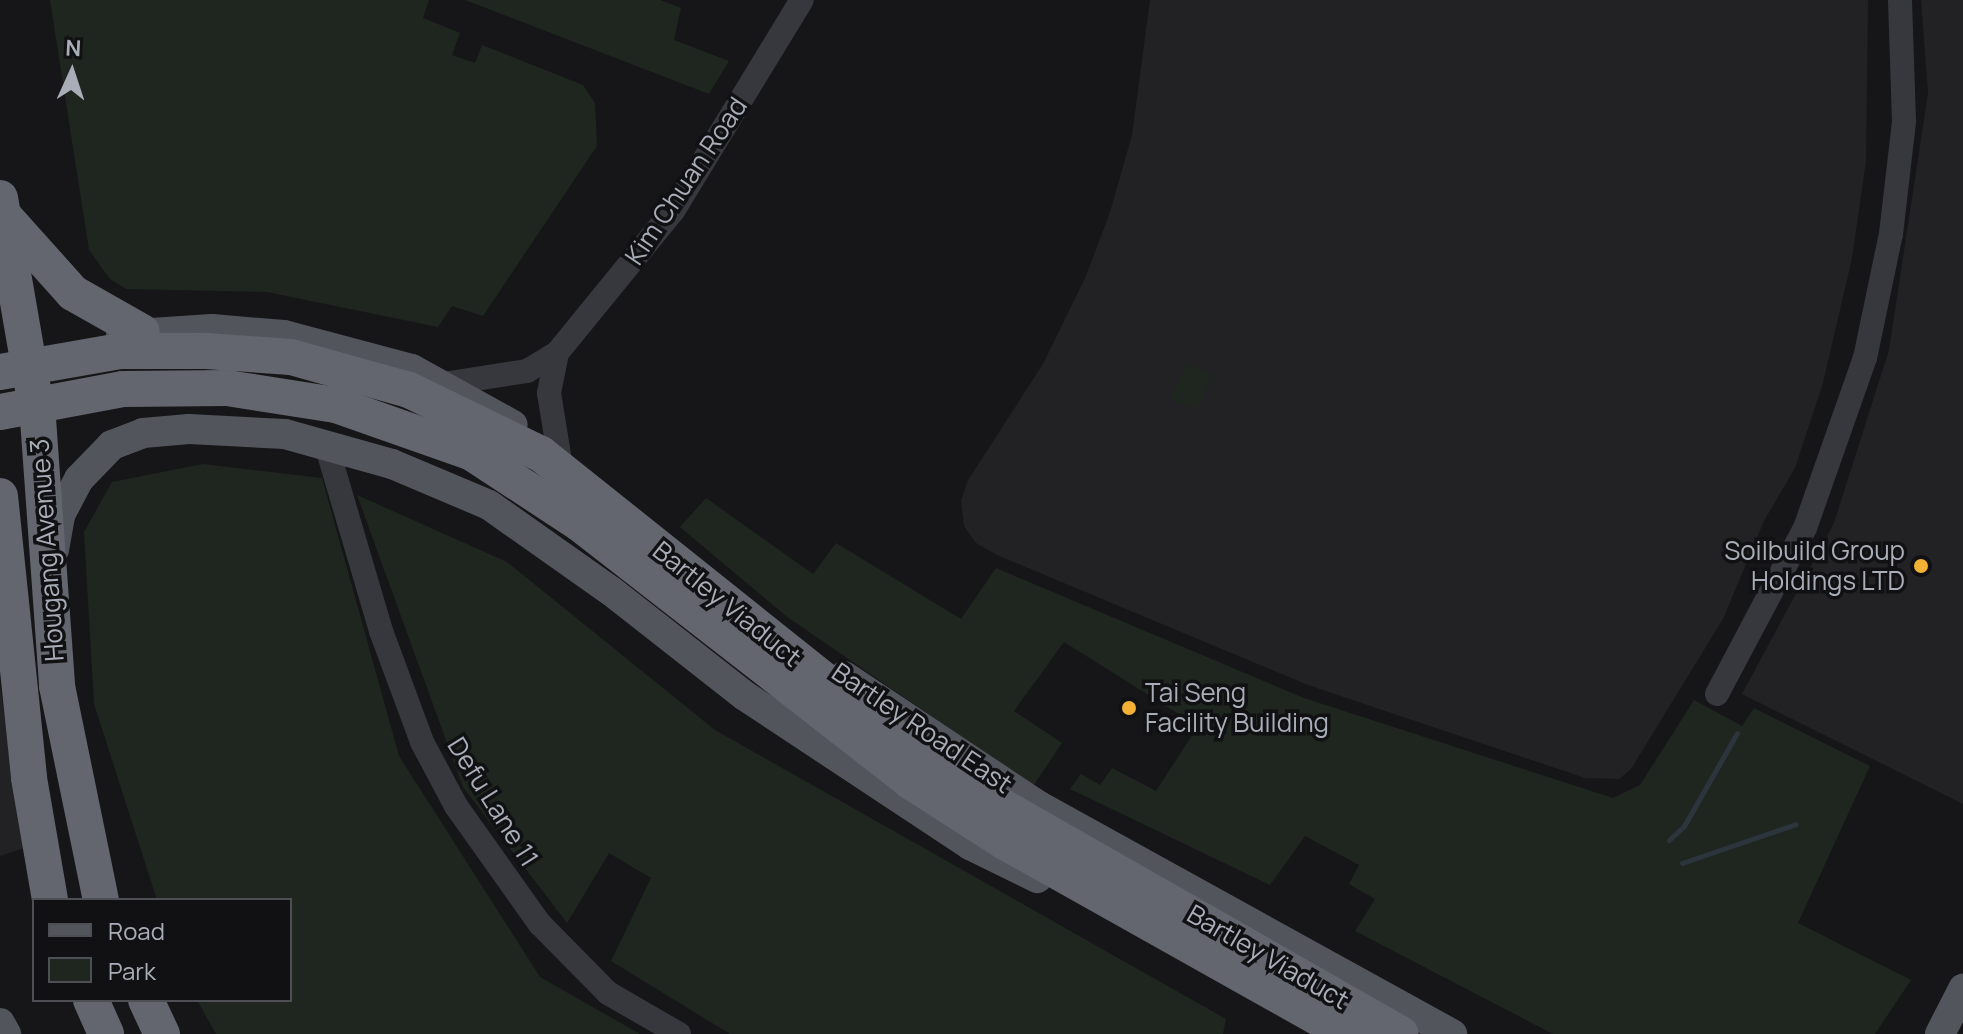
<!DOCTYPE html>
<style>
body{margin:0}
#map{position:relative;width:1963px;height:1034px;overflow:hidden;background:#161618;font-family:Manrope,sans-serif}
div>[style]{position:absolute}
.built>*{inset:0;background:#222225}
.green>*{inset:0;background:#1e261f}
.stream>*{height:5px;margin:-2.5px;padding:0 2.5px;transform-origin:2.5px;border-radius:2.5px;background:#2c353c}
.minor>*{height:24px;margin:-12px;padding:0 12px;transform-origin:12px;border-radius:12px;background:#37383d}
.major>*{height:30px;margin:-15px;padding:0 15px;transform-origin:15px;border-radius:15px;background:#53555c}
.highway>*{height:36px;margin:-18px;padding:0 18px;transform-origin:18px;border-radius:18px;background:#63666e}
.highway-bridge>*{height:36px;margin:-18px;padding:0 18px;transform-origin:18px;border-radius:18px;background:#63666e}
.dots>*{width:22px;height:22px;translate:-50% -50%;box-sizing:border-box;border:4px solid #111113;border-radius:50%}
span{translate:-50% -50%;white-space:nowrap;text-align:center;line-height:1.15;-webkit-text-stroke:7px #111113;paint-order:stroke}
.street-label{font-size:26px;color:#a8adb8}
.poi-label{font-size:26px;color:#a8adb8}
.right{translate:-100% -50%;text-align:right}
.left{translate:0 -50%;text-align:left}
.legend{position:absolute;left:32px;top:898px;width:260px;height:104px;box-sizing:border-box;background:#111113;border:2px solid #4d4f55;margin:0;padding:10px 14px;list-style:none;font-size:24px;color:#a8adb8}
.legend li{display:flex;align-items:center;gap:16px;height:40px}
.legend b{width:40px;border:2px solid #4d4f55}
.north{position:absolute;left:32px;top:32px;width:80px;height:80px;-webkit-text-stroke:6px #111113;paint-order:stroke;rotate:3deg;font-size:22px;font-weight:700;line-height:32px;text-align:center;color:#a8adb8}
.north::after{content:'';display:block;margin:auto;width:28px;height:36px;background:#a8adb8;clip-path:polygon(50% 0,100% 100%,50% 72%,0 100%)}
</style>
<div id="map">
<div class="built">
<div style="clip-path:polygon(1150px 0,1868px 0,1866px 161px,1852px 258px,1823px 383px,1795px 468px,1764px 521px,1723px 619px,1631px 769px,1619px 779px,1585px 778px,1308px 685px,997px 555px,976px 543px,964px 526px,961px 501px,968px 480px,1043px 364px,1086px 276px,1110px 212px,1132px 135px)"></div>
<div style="clip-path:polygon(1921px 0,1963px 0,1963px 804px,1742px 694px,1834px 523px,1889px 350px,1928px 93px)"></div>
<div style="clip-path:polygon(0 686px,24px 848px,0 856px)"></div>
</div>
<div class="green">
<div style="clip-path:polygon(50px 0,429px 0,423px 18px,460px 33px,452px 55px,475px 63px,482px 45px,583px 85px,595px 103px,597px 146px,483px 316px,452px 306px,438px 327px,267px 292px,126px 289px,110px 279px,89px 250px)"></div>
<div style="clip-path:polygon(465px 0,660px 0,681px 8px,674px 40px,729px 61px,709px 94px)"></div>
<div style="clip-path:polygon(1186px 363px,1212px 374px,1197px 409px,1171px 399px)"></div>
<div style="clip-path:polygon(203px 464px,322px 478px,399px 756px,540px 977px,640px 1034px,216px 1034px,197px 1000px,290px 1000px,290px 900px,157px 900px,94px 704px,84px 532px,112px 482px)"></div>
<div style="clip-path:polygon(357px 495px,507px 562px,715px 730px,1226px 1019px,1223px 1034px,730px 1034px,611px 961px,651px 878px,609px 853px,567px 923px,463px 787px)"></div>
<div style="clip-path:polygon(706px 498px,813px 574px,836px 543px,961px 619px,996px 568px,1304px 698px,1613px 798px,1640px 785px,1694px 700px,1742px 726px,1754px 708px,1870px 766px,1798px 923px,1911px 980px,1875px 1034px,1553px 1034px,1355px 931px,1375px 899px,1349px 884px,1359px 865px,1305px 836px,1270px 885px,1070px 789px,1081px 774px,1100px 785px,1112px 768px,1156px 791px,1198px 726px,1064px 642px,1014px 711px,1062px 743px,1033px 786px,786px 616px,680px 527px)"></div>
</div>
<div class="stream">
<div style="left:1669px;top:840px;width:21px;rotate:-43deg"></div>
<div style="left:1684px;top:826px;width:107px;rotate:-60.3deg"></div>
<div style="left:1682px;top:863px;width:120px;rotate:-18.9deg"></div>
</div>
<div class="minor">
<div style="left:557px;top:353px;width:41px;rotate:101.3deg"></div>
<div style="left:549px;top:393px;width:63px;rotate:80.8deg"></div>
<div style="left:443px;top:384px;width:85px;rotate:-8.8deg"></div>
<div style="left:527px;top:371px;width:35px;rotate:-31deg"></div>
<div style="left:557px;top:353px;width:183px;rotate:-50.8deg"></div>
<div style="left:673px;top:211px;width:247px;rotate:-58.6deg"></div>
<div style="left:326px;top:444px;width:195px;rotate:73.6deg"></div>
<div style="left:381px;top:631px;width:118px;rotate:69.7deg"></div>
<div style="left:422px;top:742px;width:72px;rotate:62deg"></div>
<div style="left:456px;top:806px;width:145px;rotate:54.6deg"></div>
<div style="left:540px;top:924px;width:97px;rotate:45.4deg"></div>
<div style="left:608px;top:993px;width:82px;rotate:30deg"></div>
<div style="left:1717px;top:694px;width:188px;rotate:-62.1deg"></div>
<div style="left:1805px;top:528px;width:180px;rotate:-70.6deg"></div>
<div style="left:1865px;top:358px;width:127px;rotate:-78.2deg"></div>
<div style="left:1891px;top:234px;width:114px;rotate:-83.4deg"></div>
<div style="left:1904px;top:121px;width:121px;rotate:-91.9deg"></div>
</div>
<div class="major">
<div style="left:121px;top:335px;width:91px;rotate:-3.8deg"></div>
<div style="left:212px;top:329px;width:72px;rotate:4.8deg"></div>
<div style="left:284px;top:335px;width:132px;rotate:14.9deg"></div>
<div style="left:412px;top:369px;width:115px;rotate:29deg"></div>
<div style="left:54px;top:550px;width:36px;rotate:-80deg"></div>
<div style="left:60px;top:515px;width:41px;rotate:-62.2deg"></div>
<div style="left:79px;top:479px;width:47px;rotate:-45.9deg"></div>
<div style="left:112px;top:445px;width:33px;rotate:-21deg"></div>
<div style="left:143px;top:433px;width:46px;rotate:-5deg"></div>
<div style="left:189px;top:429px;width:96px;rotate:3deg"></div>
<div style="left:285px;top:434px;width:111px;rotate:15.7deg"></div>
<div style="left:392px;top:464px;width:105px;rotate:22.9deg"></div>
<div style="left:489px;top:505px;width:149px;rotate:35.2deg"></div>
<div style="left:611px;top:591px;width:170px;rotate:38.1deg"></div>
<div style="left:745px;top:696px;width:270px;rotate:33.5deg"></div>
<div style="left:970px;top:845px;width:75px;rotate:26.2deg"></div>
<div style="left:844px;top:676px;width:234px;rotate:33.7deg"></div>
<div style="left:1039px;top:806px;width:472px;rotate:28.9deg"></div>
<div style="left:0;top:1023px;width:13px;rotate:61deg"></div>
<div style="left:1940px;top:1034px;width:51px;rotate:-62.9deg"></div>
</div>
<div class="highway">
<div style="left:0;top:198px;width:224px;rotate:80.2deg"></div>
<div style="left:38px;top:419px;width:268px;rotate:85.9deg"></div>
<div style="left:57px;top:686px;width:218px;rotate:78.4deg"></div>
<div style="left:4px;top:216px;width:103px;rotate:48.1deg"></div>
<div style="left:73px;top:293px;width:79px;rotate:29.5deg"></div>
<div style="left:0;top:496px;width:283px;rotate:84.1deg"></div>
<div style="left:29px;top:778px;width:124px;rotate:80.2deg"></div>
<div style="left:91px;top:1000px;width:37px;rotate:66deg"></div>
<div style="left:146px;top:1000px;width:38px;rotate:65deg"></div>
</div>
<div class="highway-bridge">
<div style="left:0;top:372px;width:122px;rotate:-9.9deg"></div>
<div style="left:120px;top:351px;width:86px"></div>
<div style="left:206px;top:351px;width:85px;rotate:4deg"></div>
<div style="left:291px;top:357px;width:123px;rotate:15.6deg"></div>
<div style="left:409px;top:390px;width:147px;rotate:25.9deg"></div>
<div style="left:541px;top:454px;width:467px;rotate:38.6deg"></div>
<div style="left:906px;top:745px;width:105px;rotate:32.9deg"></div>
<div style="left:994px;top:802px;width:468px;rotate:29.7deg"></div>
<div style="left:0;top:412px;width:125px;rotate:-10.6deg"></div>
<div style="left:123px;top:389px;width:104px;rotate:-0.6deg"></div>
<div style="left:227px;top:388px;width:110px;rotate:8.9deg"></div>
<div style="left:336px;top:405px;width:144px;rotate:19.4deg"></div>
<div style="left:472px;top:453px;width:128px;rotate:33.2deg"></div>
<div style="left:579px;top:523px;width:420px;rotate:37.9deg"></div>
<div style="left:910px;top:781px;width:113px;rotate:32.7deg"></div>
<div style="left:1005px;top:842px;width:392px;rotate:29.3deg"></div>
</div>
<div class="dots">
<div style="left:1921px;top:566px;background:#f2b134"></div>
<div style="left:1129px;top:708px;background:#f2b134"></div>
</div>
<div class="street-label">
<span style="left:686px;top:181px;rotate:-56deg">Kim Chuan Road</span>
<span style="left:47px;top:550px;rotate:-94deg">Hougang Avenue 3</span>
<span style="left:727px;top:604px;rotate:39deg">Bartley Viaduct</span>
<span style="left:922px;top:728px;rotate:34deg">Bartley Road East</span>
<span style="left:493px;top:802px;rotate:58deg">Defu Lane 11</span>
<span style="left:1268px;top:957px;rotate:30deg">Bartley Viaduct</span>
</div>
<div class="poi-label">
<span class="right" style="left:1905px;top:566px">Soilbuild Group<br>Holdings LTD</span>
<span class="left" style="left:1145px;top:708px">Tai Seng<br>Facility Building</span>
</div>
<ul class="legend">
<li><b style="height:10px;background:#53555c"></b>Road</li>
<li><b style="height:22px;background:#1e261f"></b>Park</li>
</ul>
<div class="north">N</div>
</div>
